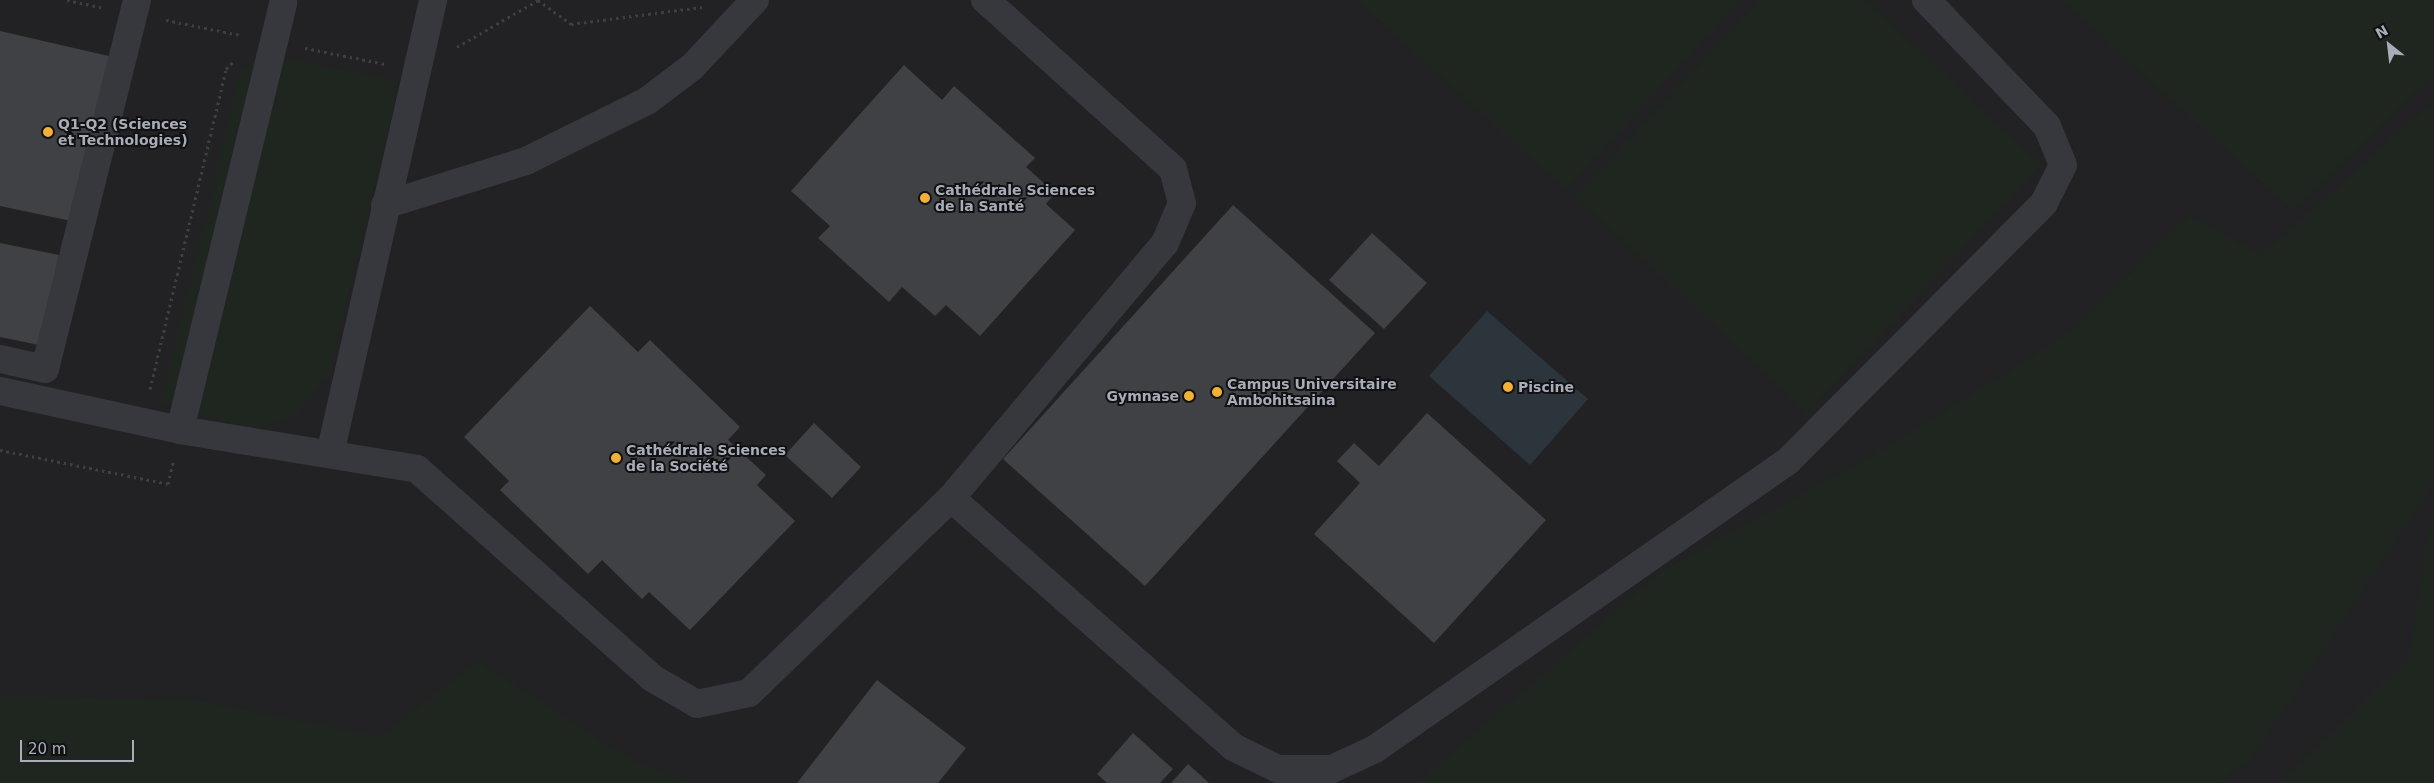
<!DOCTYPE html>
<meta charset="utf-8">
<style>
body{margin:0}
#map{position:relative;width:2434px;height:783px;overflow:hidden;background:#161618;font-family:"DejaVu Sans",sans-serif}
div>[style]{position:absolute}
.built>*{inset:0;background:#222225}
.green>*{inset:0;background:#1e261f}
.water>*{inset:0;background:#2c353c}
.building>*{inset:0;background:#404145}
.path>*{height:3px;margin-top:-1.5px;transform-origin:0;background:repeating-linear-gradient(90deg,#3d3f44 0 2.5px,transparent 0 6.5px)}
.minor>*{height:28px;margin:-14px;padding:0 14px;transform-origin:14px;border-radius:14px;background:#37383d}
.dots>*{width:14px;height:14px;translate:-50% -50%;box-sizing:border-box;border:2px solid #111113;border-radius:50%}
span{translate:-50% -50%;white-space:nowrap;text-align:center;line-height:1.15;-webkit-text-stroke:4px #111113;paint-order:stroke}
.poi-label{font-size:14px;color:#a8adb8;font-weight:700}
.left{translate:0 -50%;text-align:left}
.right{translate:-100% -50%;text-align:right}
.north{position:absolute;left:2364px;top:20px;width:50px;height:50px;-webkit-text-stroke:4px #111113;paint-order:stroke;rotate:331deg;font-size:14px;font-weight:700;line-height:20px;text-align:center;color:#a8adb8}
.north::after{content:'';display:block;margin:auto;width:18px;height:22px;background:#a8adb8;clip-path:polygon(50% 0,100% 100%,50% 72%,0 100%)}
.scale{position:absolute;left:20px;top:740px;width:114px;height:22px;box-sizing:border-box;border:2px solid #a8adb8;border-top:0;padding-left:6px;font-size:15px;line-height:18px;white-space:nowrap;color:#a8adb8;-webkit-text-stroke:4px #111113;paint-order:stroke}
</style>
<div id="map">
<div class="built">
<div style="clip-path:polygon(0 0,2434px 0,2434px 783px,0 783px)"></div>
</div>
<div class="green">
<div style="clip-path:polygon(1357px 0,1740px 0,1566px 190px)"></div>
<div style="clip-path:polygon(1761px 0,1865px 0,2041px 165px,1807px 413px,1576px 196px)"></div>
<div style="clip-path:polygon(2062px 0,2434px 0,2434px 74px,2293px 211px)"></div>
<div style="clip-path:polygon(261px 53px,400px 81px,329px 376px,298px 413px,255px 430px,161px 403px,241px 70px)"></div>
<div style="clip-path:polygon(2434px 101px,2434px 482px,2249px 761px,2216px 783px,1417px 783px,1665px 569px,1888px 447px,2072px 331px,2189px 215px,2261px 255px)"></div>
<div style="clip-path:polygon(2434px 502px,2434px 783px,2280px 783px,2409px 658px)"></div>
<div style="clip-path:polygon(477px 661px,637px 763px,689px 783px,0 783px,0 696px,197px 700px,380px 737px)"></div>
</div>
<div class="water">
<div style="clip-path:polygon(1487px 311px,1588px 399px,1530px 465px,1429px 376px)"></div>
</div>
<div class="building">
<div style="clip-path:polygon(0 31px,113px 57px,76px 222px,0 206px)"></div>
<div style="clip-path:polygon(904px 65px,942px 100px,954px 86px,1035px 158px,1026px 167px,1055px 193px,1046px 204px,1075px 230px,980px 336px,946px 305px,935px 316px,902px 287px,889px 302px,818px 238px,830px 226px,791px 191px)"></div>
<div style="clip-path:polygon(1233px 205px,1375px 333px,1145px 586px,1003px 459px)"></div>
<div style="clip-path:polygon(1372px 233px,1427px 283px,1384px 329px,1329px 280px)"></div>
<div style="clip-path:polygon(0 243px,59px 255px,39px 345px,0 337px)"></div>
<div style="clip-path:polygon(590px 306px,638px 352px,650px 340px,740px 427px,728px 440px,766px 475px,757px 485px,795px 521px,690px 630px,649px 592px,642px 599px,602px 560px,588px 574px,500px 490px,509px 481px,464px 437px)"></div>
<div style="clip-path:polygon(1427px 413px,1546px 520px,1434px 643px,1314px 534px,1360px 483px,1337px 461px,1354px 443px,1379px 466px)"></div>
<div style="clip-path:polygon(814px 423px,861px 467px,832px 498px,785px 455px)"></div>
<div style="clip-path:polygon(877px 680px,966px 748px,938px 783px,797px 783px)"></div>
<div style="clip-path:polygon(1133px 733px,1173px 769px,1160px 783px,1107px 783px,1097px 774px)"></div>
<div style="clip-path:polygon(1188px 764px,1209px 783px,1171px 783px)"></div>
</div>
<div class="path">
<div style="left:67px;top:0;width:35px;rotate:12deg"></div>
<div style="left:166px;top:20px;width:76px;rotate:11.5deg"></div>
<div style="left:457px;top:47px;width:94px;rotate:-30.1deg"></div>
<div style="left:538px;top:0;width:41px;rotate:36deg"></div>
<div style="left:571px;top:24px;width:132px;rotate:-7.4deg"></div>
<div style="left:305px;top:48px;width:82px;rotate:11.3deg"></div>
<div style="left:150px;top:389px;width:329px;rotate:-76.6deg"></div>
<div style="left:226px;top:69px;width:10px;rotate:-45deg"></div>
<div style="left:0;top:450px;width:171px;rotate:11.4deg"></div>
<div style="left:168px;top:484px;width:23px;rotate:-77deg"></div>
</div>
<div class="minor">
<div style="left:385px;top:205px;width:148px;rotate:-17.3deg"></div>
<div style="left:526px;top:161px;width:135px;rotate:-26.4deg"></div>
<div style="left:647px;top:101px;width:56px;rotate:-37.1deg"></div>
<div style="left:692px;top:67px;width:92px;rotate:-46.8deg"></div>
<div style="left:0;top:359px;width:46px;rotate:12.5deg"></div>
<div style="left:45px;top:369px;width:380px;rotate:-76deg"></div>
<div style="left:0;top:391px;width:184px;rotate:12.2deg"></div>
<div style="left:180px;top:430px;width:240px;rotate:9.3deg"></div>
<div style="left:417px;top:469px;width:314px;rotate:41.6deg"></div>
<div style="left:652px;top:678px;width:52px;rotate:30deg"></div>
<div style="left:697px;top:704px;width:53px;rotate:-11.9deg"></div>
<div style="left:749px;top:693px;width:281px;rotate:-44deg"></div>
<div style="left:951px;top:498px;width:333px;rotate:-50deg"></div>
<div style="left:1165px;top:243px;width:43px;rotate:-67deg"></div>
<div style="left:1182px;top:203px;width:35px;rotate:-105deg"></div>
<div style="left:1173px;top:169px;width:253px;rotate:-138deg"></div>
<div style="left:180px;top:430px;width:439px;rotate:-76.4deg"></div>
<div style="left:330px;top:454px;width:466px;rotate:-77.2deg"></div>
<div style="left:951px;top:498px;width:376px;rotate:41.4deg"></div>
<div style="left:1233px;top:747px;width:50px;rotate:26.1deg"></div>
<div style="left:1278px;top:769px;width:54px"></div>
<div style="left:1332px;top:769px;width:47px;rotate:-24.9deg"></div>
<div style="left:1375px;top:749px;width:504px;rotate:-34.89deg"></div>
<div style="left:1788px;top:461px;width:363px;rotate:-45.2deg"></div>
<div style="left:2044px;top:203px;width:42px;rotate:-63.4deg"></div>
<div style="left:2063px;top:165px;width:42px;rotate:-112.3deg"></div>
<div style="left:2047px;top:126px;width:175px;rotate:-133.8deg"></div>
</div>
<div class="dots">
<div style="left:48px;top:132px;background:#f2b134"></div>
<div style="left:925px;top:198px;background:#f2b134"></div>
<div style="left:1508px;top:387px;background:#f2b134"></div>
<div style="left:1217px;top:392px;background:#f2b134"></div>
<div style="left:1189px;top:396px;background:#f2b134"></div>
<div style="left:616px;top:458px;background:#f2b134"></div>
</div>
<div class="poi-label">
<span class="left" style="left:58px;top:132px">Q1-Q2 (Sciences<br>et Technologies)</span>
<span class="left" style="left:935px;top:198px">Cathédrale Sciences<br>de la Santé</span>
<span class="left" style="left:1227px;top:392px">Campus Universitaire<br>Ambohitsaina</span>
<span class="left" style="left:1518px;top:387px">Piscine</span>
<span class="right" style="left:1179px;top:396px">Gymnase</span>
<span class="left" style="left:626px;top:458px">Cathédrale Sciences<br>de la Société</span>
</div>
<div class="north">N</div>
<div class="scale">20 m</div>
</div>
